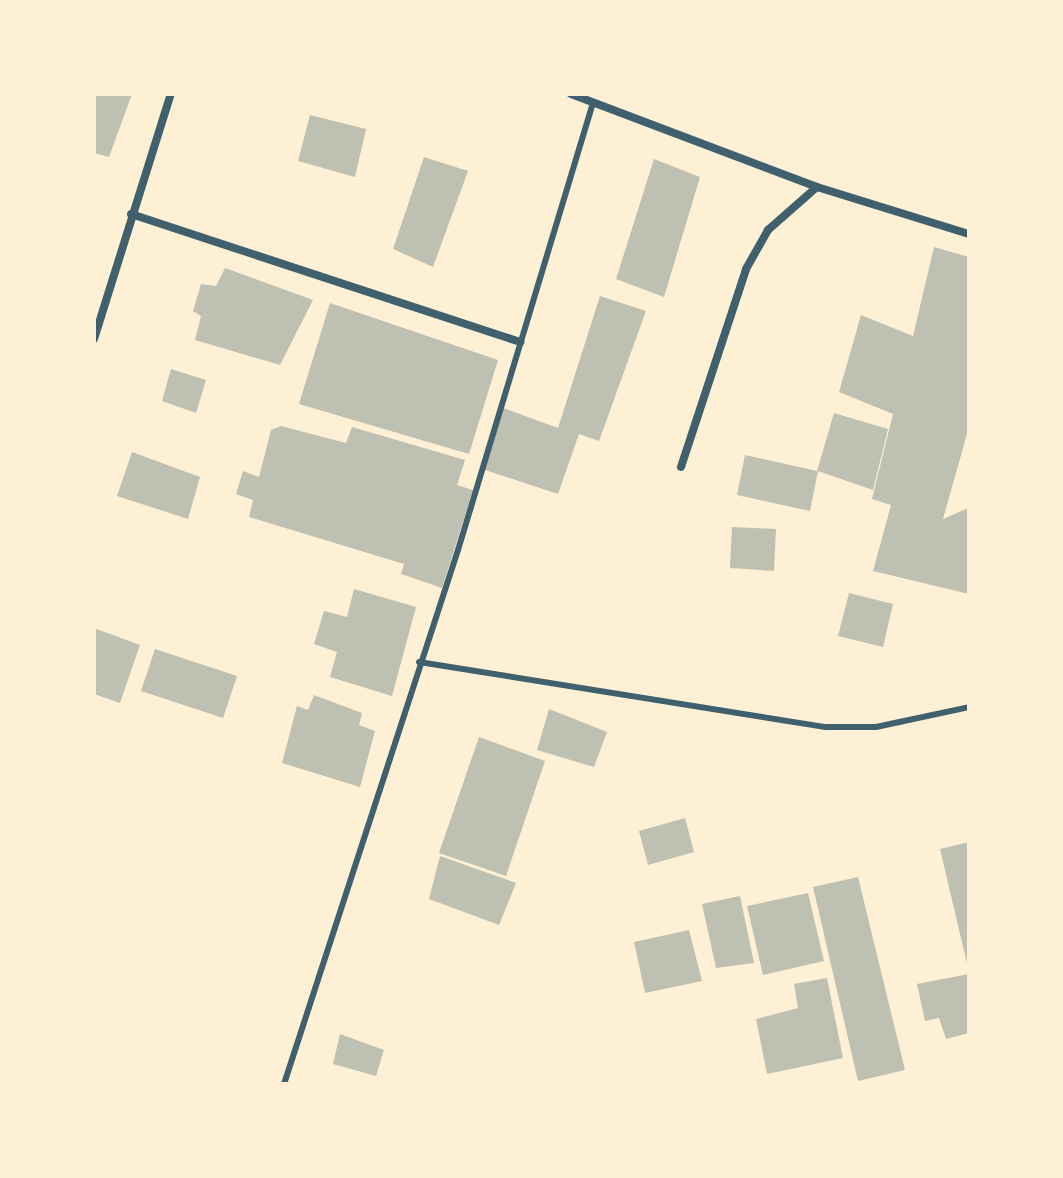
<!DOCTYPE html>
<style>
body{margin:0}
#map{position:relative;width:1063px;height:1178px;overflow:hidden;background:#fdf0d5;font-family:Figtree,sans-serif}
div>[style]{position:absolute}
.building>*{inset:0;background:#bec0b2}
.service>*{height:6px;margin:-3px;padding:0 3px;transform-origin:3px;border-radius:3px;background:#3f606c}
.minor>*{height:8px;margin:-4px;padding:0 4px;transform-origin:4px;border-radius:4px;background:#3f606c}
span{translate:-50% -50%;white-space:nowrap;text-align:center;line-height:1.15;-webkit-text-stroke:6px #fdf0d5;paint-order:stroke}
.frame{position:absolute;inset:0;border:96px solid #fdf0d5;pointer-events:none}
</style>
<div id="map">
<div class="building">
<div style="clip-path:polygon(94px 94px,132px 94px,109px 157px,94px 153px)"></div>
<div style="clip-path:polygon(310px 115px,366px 129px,355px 177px,298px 161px)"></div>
<div style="clip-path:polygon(424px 157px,468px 171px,433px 267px,393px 249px)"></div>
<div style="clip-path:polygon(654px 159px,700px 177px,664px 297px,616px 279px)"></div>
<div style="clip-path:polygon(934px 247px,969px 257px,969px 427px,943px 519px,968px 508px,969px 594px,873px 571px,891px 505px,872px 499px,893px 414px,839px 392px,861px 315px,913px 336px)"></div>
<div style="clip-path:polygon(225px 268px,313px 300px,280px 365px,195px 340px,201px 316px,193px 311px,201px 284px,216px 286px)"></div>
<div style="clip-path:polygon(600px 296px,646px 311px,599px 441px,579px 434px,558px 494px,485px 470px,503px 408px,558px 428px)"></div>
<div style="clip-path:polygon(330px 303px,498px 360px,469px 454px,299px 404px)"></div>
<div style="clip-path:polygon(171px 369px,206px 380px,196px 413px,162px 401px)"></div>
<div style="clip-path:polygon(834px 413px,888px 429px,873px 490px,818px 471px,810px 511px,737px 495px,745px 455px,817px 471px)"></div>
<div style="clip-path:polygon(281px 426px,346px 443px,352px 427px,465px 460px,457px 485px,473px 490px,442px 588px,401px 574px,404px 564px,249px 517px,253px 500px,236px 494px,243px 471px,259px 477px,271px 430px)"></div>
<div style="clip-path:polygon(132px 452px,200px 477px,188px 519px,117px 496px)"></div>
<div style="clip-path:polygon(732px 527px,776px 529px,774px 571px,730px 568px)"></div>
<div style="clip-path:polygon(354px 589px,416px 607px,392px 696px,330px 677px,337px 652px,314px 644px,324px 611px,347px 617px)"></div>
<div style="clip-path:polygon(849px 593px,893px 604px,883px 647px,838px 636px)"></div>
<div style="clip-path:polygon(94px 628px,140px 645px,120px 703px,94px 694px)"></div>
<div style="clip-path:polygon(155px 649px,237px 676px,223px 718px,141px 691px)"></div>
<div style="clip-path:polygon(314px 695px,362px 713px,359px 725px,375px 731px,360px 787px,282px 763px,297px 706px,308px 710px)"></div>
<div style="clip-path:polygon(549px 709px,607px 732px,594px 767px,537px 750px)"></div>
<div style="clip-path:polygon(479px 737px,545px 761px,506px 876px,439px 853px)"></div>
<div style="clip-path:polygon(685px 818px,694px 852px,648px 865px,639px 831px)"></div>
<div style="clip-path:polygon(969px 842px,969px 968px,968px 968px,940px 849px)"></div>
<div style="clip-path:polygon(440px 856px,516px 883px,499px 925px,429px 899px)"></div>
<div style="clip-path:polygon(858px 877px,905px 1070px,858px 1081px,813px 887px)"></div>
<div style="clip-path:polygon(808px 893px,824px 961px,763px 975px,747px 906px)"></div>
<div style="clip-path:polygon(740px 896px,754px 963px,716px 968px,702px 904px)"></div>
<div style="clip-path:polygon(689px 930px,702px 981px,645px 993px,634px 942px)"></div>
<div style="clip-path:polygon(969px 974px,969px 1033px,946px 1039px,939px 1018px,925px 1021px,917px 984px)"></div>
<div style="clip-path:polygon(827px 978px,843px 1058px,767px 1074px,756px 1019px,798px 1008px,794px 984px)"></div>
<div style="clip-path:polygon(340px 1034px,384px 1050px,376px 1076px,333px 1064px)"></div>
</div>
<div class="service">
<div style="left:419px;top:662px;width:412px;rotate:9.1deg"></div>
<div style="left:826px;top:727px;width:50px"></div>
<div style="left:876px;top:727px;width:95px;rotate:-12.1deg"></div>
<div style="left:284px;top:1084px;width:562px;rotate:-71.95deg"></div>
<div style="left:458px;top:550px;width:468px;rotate:-73.2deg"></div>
</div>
<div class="minor">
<div style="left:571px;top:94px;width:263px;rotate:20.7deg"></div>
<div style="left:817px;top:187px;width:159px;rotate:17.2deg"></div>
<div style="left:131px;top:214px;width:410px;rotate:18.2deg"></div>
<div style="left:94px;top:339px;width:257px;rotate:-72.6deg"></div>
<div style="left:681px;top:467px;width:208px;rotate:-71.8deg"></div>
<div style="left:746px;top:269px;width:45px;rotate:-60.6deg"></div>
<div style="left:768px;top:230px;width:65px;rotate:-41.3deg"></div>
</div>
<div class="frame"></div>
</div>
